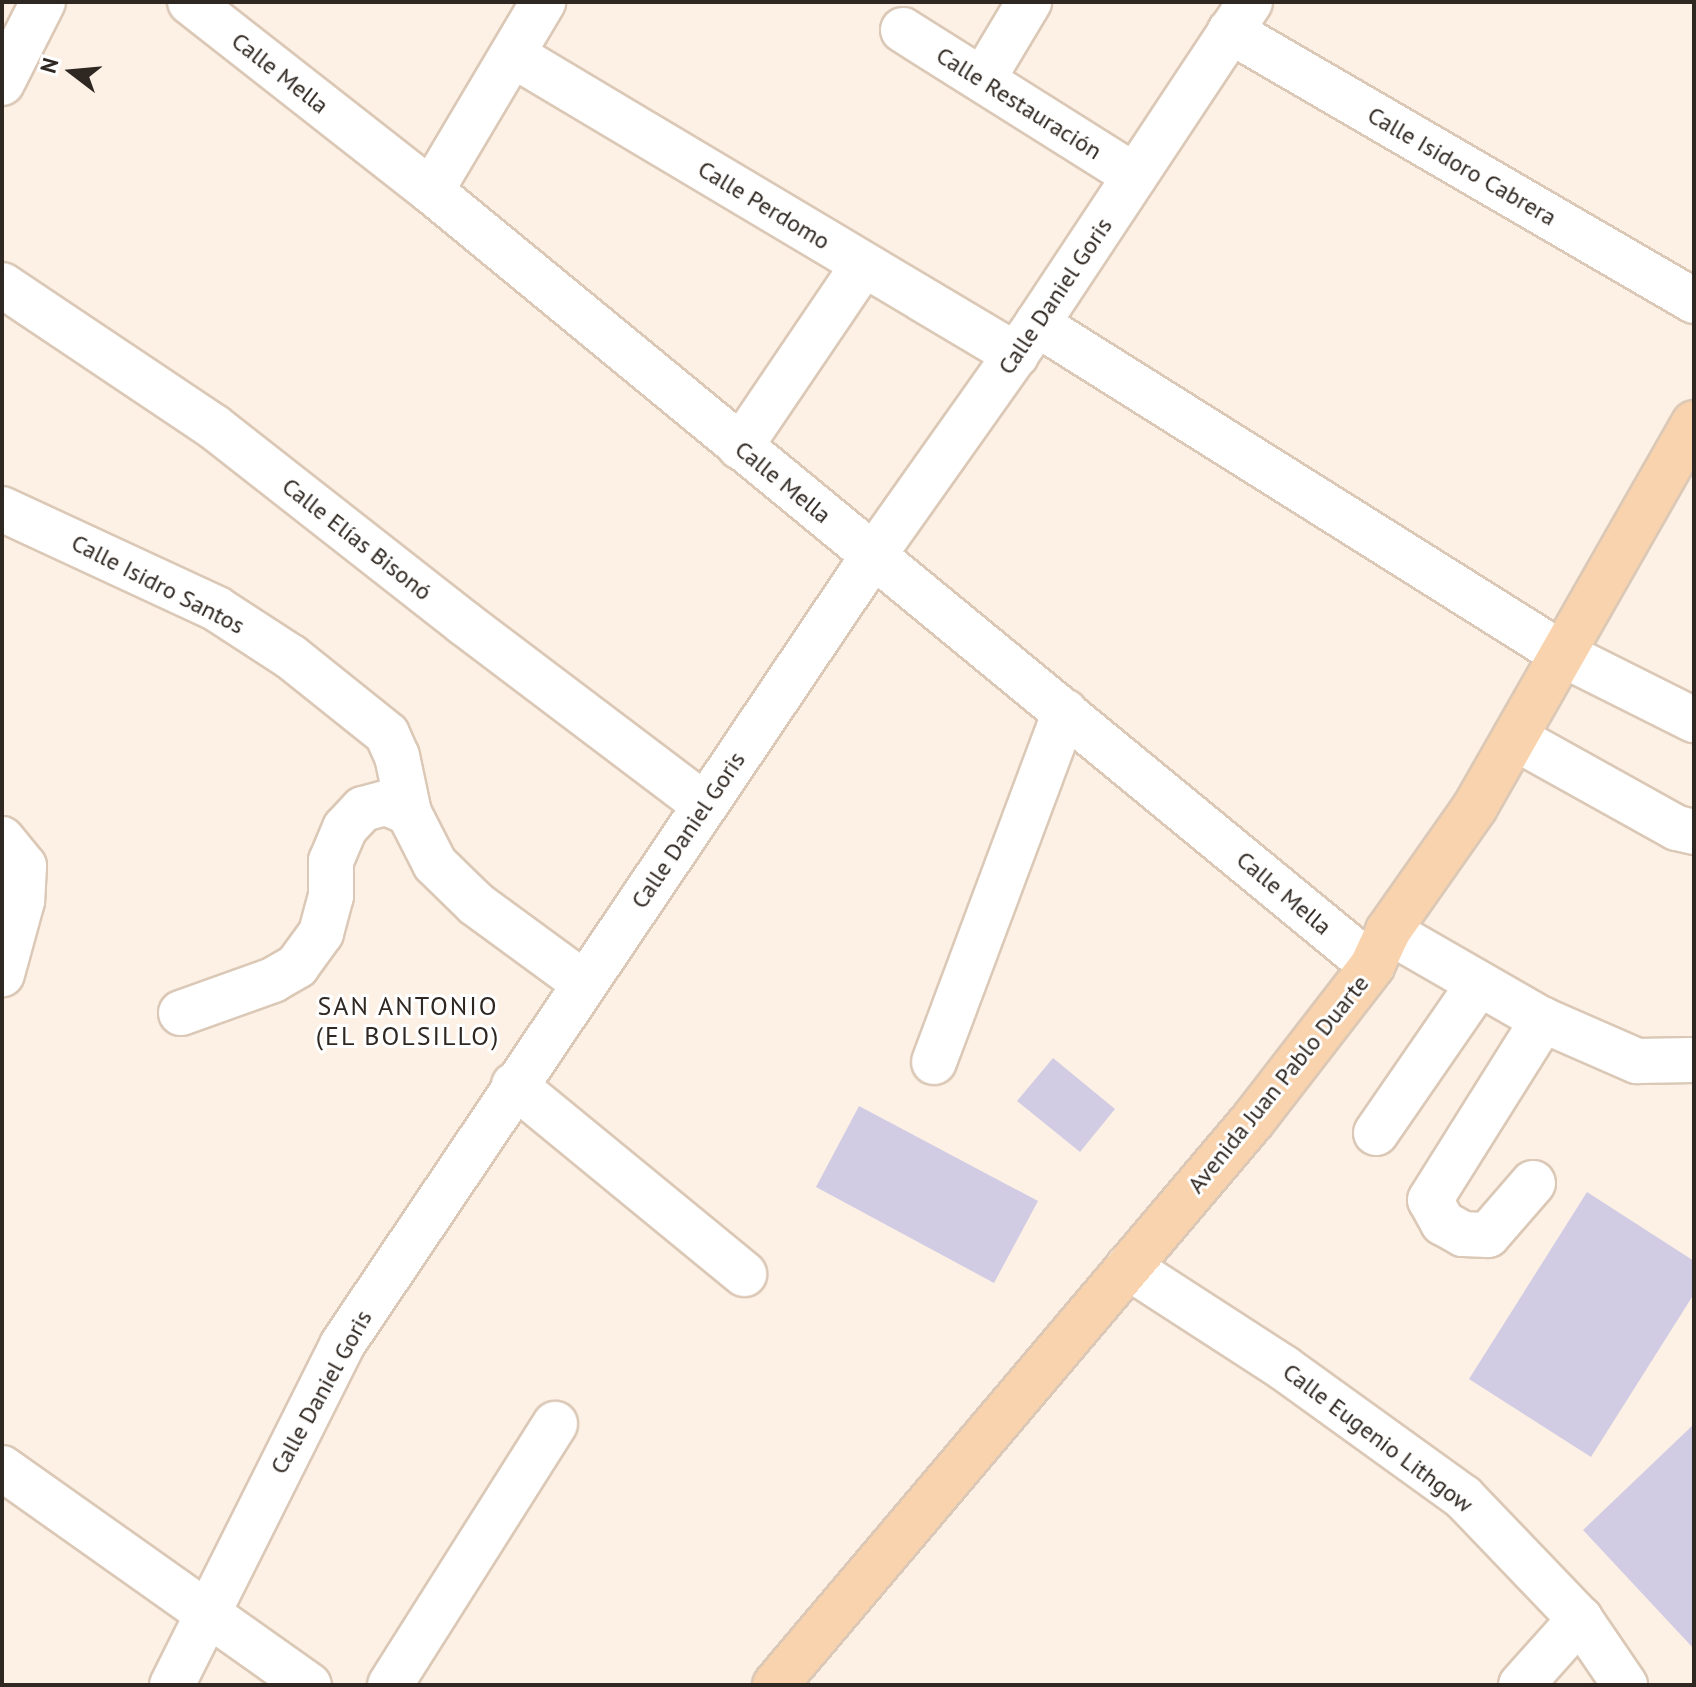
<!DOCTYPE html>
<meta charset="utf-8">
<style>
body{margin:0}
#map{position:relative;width:1696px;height:1687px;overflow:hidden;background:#fdf1e6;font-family:"PT Sans",sans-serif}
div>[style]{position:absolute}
.building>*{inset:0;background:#d1cce3}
.roads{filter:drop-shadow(2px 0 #dbc8b6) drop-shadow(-2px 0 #dbc8b6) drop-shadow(0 2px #dbc8b6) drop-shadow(0 -2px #dbc8b6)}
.minor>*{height:44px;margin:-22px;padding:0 22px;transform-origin:22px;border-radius:22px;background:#fff}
.major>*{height:44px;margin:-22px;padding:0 22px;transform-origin:22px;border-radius:22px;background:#f8d3ad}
span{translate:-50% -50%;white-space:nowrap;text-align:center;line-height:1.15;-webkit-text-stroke:6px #fff;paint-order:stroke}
.street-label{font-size:24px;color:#2f2721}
.neighbourhood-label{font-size:26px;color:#2f2721;letter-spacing:2px}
.frame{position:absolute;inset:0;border:4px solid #2f2721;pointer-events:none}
.north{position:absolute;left:32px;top:32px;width:80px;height:80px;-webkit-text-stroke:6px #fff;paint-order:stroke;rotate:286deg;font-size:22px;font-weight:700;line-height:32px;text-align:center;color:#2f2721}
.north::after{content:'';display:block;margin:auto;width:28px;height:36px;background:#2f2721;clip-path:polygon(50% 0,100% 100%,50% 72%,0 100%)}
</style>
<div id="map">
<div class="building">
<div style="clip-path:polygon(1053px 1058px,1115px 1109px,1080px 1152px,1017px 1101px)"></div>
<div style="clip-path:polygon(859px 1106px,1038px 1201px,994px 1283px,816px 1187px)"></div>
<div style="clip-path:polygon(1587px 1192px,1694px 1261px,1694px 1294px,1591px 1457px,1469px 1379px)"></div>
<div style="clip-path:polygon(1694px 1424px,1694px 1649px,1583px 1530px)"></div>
</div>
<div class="roads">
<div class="minor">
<div style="left:190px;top:2px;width:306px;rotate:38.1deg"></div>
<div style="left:431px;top:191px;width:1219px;rotate:39.47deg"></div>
<div style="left:903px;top:30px;width:274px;rotate:32.2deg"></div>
<div style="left:1230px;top:31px;width:537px;rotate:30.19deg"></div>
<div style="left:513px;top:55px;width:586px;rotate:30.81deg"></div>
<div style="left:983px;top:79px;width:90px;rotate:-59.1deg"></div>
<div style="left:2px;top:83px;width:91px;rotate:-63.2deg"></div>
<div style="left:431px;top:191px;width:220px;rotate:-59.3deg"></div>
<div style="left:2px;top:285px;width:255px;rotate:33.8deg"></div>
<div style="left:214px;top:427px;width:318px;rotate:38.1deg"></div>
<div style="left:464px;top:623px;width:302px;rotate:37.1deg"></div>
<div style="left:1037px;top:324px;width:620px;rotate:32.15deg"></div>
<div style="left:1562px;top:654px;width:148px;rotate:26.6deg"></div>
<div style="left:740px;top:447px;width:220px;rotate:-55.9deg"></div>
<div style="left:2px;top:509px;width:237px;rotate:24.9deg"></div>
<div style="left:217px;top:609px;width:88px;rotate:33deg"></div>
<div style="left:291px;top:657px;width:123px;rotate:38.7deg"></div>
<div style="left:387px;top:734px;width:24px;rotate:66deg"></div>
<div style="left:397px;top:756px;width:58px;rotate:78.1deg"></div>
<div style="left:409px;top:813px;width:57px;rotate:63deg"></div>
<div style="left:435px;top:864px;width:57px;rotate:44.3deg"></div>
<div style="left:476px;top:904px;width:134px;rotate:36.2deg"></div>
<div style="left:1515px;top:738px;width:185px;rotate:29.1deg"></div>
<div style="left:1677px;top:828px;width:17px;rotate:13deg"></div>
<div style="left:2px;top:839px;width:35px;rotate:51deg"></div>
<div style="left:24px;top:866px;width:35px;rotate:93deg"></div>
<div style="left:22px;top:901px;width:76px;rotate:105.3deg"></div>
<div style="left:1388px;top:931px;width:179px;rotate:29.9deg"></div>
<div style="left:1543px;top:1020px;width:103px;rotate:23.6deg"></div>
<div style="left:1637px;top:1061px;width:57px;rotate:-1deg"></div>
<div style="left:181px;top:1013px;width:98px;rotate:-19.7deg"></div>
<div style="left:273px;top:980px;width:28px;rotate:-30deg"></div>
<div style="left:297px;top:966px;width:41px;rotate:-54deg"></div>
<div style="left:321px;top:933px;width:38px;rotate:-75deg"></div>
<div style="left:331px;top:896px;width:35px;rotate:-90deg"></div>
<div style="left:331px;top:861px;width:36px;rotate:-67deg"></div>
<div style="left:345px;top:828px;width:26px;rotate:-47deg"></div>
<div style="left:363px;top:809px;width:24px;rotate:-15deg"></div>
<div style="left:386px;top:803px;width:25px;rotate:23deg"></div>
<div style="left:934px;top:1062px;width:374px;rotate:-69.5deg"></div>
<div style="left:514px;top:1085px;width:298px;rotate:39.4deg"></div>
<div style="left:1376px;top:1133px;width:180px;rotate:-55.4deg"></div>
<div style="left:1533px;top:1183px;width:69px;rotate:130.9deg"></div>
<div style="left:1488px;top:1235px;width:25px;rotate:-178deg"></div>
<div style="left:1463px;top:1234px;width:23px;rotate:-151deg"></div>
<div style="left:1443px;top:1223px;width:26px;rotate:-119deg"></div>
<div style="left:1430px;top:1200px;width:213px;rotate:-57.9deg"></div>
<div style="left:1128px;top:1267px;width:186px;rotate:32.9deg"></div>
<div style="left:1284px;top:1368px;width:221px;rotate:35.8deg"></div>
<div style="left:1463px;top:1497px;width:169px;rotate:46.2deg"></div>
<div style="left:1580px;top:1619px;width:80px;rotate:55.7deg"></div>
<div style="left:2px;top:1468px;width:376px;rotate:35.3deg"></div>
<div style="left:172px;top:1685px;width:380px;rotate:-63.4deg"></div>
<div style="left:342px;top:1345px;width:951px;rotate:-56.06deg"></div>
<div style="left:873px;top:556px;width:284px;rotate:-54.7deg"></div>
<div style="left:1037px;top:324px;width:386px;rotate:-56.5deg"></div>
<div style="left:390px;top:1685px;width:309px;rotate:-57.7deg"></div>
<div style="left:1521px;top:1685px;width:89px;rotate:-48.2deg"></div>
</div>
<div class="major">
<div style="left:775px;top:1685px;width:740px;rotate:-49.77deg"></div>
<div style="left:1253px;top:1120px;width:195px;rotate:-52.3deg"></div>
<div style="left:1372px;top:966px;width:38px;rotate:-65deg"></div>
<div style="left:1388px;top:931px;width:151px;rotate:-54.9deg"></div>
<div style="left:1475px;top:807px;width:442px;rotate:-60.3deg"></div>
</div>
</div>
<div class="street-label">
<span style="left:280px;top:73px;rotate:38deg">Calle Mella</span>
<span style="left:1019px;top:103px;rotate:32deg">Calle Restauración</span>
<span style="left:1462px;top:166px;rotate:30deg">Calle Isidoro Cabrera</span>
<span style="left:764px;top:205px;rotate:31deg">Calle Perdomo</span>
<span style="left:1055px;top:296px;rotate:-56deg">Calle Daniel Goris</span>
<span style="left:783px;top:482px;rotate:39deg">Calle Mella</span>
<span style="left:357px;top:539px;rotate:38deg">Calle Elías Bisonó</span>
<span style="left:158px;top:584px;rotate:27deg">Calle Isidro Santos</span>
<span style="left:688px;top:830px;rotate:-56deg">Calle Daniel Goris</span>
<span style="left:1284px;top:893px;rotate:40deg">Calle Mella</span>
<span style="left:1278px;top:1084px;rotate:-51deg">Avenida Juan Pablo Duarte</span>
<span style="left:321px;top:1392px;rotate:-61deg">Calle Daniel Goris</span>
<span style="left:1378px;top:1438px;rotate:37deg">Calle Eugenio Lithgow</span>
</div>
<div class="neighbourhood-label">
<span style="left:408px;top:1021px">SAN ANTONIO<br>(EL BOLSILLO)</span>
</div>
<div class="frame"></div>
<div class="north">N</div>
</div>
